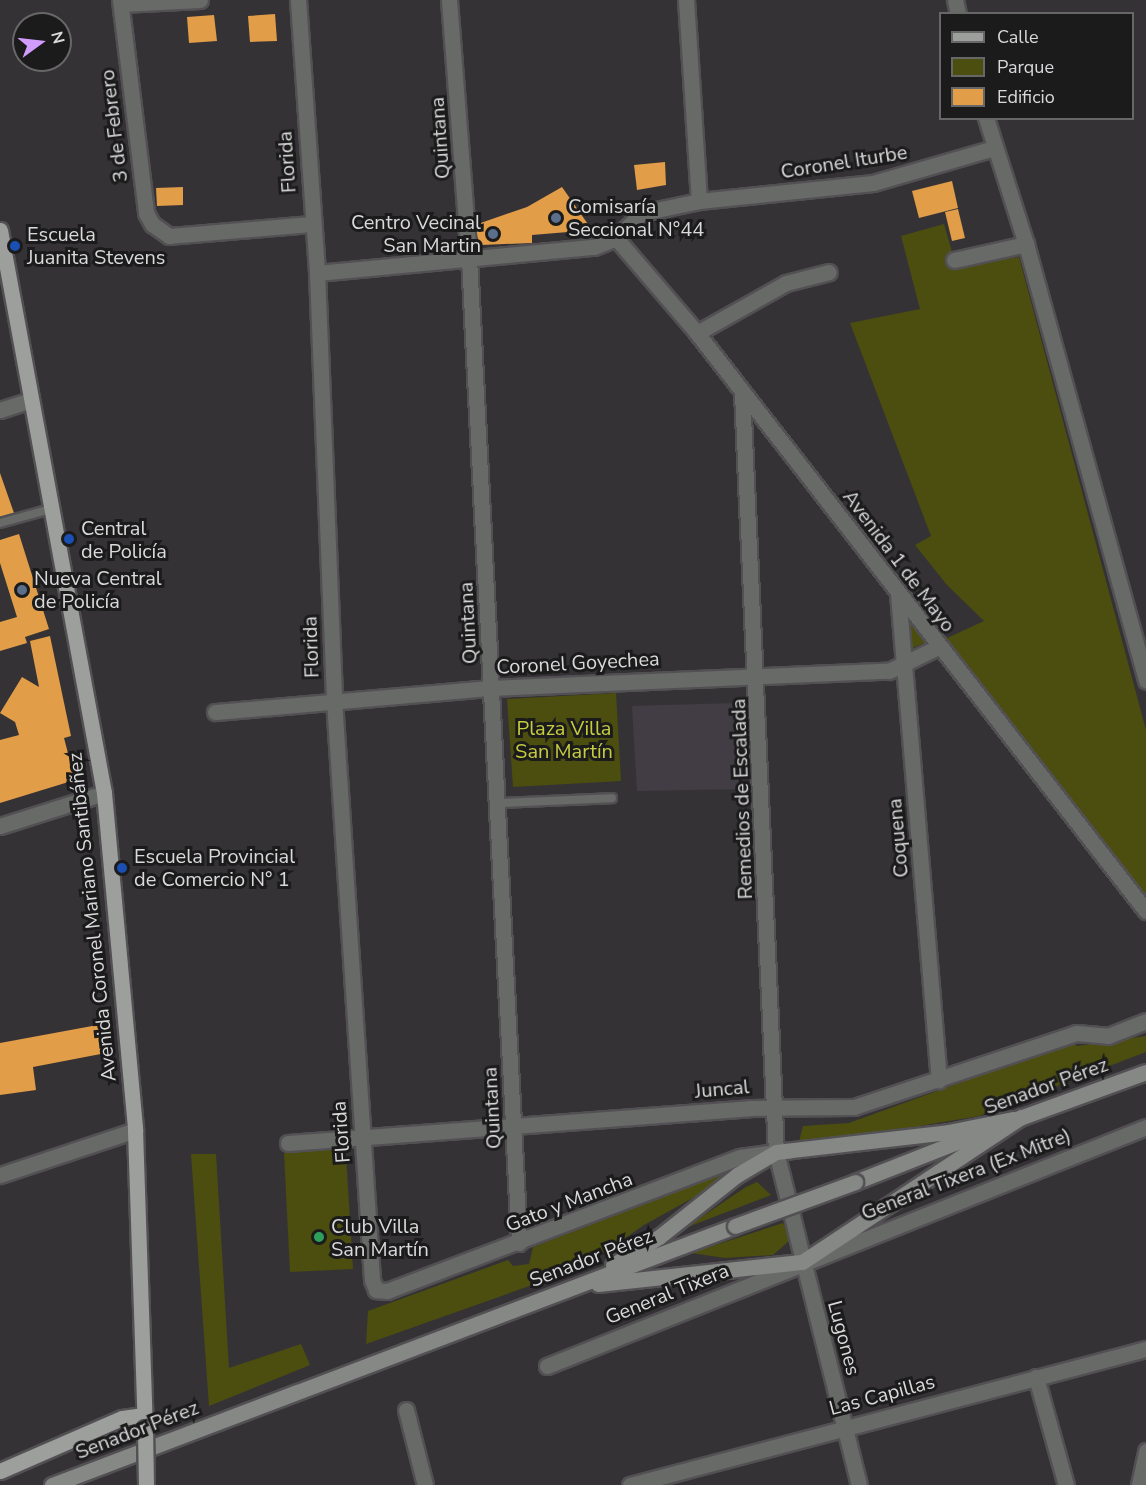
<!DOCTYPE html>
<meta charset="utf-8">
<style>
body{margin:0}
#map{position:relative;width:1146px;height:1485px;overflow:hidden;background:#353236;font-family:"Nunito Sans",sans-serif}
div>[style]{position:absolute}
.built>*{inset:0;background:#423d45}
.green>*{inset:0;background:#4b4e0e}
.building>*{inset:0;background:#e19d47}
.roads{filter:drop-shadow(2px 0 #535054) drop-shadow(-2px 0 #535054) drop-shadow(0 2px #535054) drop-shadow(0 -2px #535054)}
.service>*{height:8px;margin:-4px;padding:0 4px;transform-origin:4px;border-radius:4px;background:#686a68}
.minor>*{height:15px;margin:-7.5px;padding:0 7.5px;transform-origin:7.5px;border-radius:7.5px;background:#686a68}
.secondary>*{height:15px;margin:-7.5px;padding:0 7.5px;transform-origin:7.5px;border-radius:7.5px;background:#858885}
.primary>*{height:15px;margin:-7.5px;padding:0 7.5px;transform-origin:7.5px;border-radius:7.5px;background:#9c9f9c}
.bridges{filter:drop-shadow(2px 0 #535054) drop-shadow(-2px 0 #535054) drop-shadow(0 2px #535054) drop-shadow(0 -2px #535054)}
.secondary-bridge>*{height:15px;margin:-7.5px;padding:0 7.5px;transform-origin:7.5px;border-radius:7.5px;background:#858885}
.primary-bridge>*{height:15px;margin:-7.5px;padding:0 7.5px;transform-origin:7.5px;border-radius:7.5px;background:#9c9f9c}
.dots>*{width:16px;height:16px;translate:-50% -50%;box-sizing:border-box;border:3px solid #1c1b1c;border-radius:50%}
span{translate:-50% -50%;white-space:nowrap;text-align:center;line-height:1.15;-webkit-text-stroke:6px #1c1b1c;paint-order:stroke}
.street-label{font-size:20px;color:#d9d8da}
.poi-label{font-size:20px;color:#d9d8da}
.left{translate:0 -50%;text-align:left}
.right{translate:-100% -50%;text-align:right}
.park-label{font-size:20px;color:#c6cd3f}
.legend{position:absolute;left:939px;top:12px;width:195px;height:108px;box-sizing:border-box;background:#1c1b1c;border:2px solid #686768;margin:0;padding:8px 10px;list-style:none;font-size:18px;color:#d9d8da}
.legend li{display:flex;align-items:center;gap:12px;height:30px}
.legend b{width:30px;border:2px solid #686768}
.north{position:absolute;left:12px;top:12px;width:60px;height:60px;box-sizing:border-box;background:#1c1b1c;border:2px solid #686768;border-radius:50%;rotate:75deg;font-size:16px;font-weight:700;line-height:24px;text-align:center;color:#d9d8da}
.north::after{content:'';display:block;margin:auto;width:21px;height:27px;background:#d29cfd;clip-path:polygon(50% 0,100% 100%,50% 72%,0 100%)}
</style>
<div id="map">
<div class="built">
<div style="clip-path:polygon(736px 703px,742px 789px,637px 791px,632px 706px)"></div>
</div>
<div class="green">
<div style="clip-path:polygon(944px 224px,956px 266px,1019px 257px,1146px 730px,1146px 898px,945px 639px,984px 621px,947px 585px,915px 545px,931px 536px,850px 323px,920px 309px,901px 236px)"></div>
<div style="clip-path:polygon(908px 618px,927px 642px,910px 649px)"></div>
<div style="clip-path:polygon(616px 693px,621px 781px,513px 787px,507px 699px)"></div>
<div style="clip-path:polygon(1146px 1036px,1146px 1052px,979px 1116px,801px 1146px,799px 1141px,803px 1126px,849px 1123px,1072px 1042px,1077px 1046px)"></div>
<div style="clip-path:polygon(339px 1149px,346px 1156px,353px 1269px,290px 1272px,284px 1153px)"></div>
<div style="clip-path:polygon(191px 1154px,216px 1154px,229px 1368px,301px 1344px,310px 1365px,209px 1406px)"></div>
<div style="clip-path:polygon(735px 1169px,736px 1174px,644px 1225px,599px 1256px,557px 1271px,554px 1267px,538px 1275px,535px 1284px,366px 1344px,368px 1311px,508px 1260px,513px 1266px,529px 1264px,533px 1247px)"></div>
<div style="clip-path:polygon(757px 1182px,771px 1195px,685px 1228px,746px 1187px)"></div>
<div style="clip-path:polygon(783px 1223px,790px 1232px,790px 1240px,773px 1255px,725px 1258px,691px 1253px)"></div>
</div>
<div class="building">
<div style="clip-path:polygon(275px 14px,277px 41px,250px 42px,248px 16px)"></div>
<div style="clip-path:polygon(214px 15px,217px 41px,189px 43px,187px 17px)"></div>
<div style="clip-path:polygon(665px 162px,666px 185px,637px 190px,634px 165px)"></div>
<div style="clip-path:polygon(952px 181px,958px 208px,919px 218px,912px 191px)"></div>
<div style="clip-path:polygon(183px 187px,183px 205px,157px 206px,156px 188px)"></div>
<div style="clip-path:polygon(562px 187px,592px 230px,532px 235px,532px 243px,481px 245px,472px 226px,527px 207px)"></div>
<div style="clip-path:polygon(958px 209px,965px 238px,952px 241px,945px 212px)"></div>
<div style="clip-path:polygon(0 473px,14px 513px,0 517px)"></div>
<div style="clip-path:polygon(19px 534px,49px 629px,25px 637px,27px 643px,0 651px,0 622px,17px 617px,0 563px,0 540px)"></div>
<div style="clip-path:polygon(50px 636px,71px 736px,64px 738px,75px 780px,0 803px,0 740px,19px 735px,15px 722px,0 713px,22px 677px,39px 687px,30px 641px)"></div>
<div style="clip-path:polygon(103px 1024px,106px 1053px,33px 1067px,36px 1090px,0 1095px,0 1043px)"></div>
</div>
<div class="roads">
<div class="service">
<div style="left:0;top:523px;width:53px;rotate:-15.4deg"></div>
<div style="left:499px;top:803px;width:113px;rotate:-2.5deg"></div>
</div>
<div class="minor">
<div style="left:120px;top:0;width:215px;rotate:83deg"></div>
<div style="left:146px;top:213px;width:13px;rotate:61deg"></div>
<div style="left:152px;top:224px;width:21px;rotate:35deg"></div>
<div style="left:169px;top:236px;width:144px;rotate:-4.8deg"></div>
<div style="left:298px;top:0;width:274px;rotate:86deg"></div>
<div style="left:317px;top:273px;width:427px;rotate:87.7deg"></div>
<div style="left:334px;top:700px;width:581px;rotate:86.25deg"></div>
<div style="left:372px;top:1280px;width:11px;rotate:68deg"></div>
<div style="left:376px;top:1290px;width:11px;rotate:5deg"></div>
<div style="left:387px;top:1291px;width:378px;rotate:-20.8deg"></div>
<div style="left:740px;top:1157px;width:36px;rotate:-8deg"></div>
<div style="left:449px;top:0;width:259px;rotate:85.6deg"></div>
<div style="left:469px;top:258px;width:986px;rotate:87.09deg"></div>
<div style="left:955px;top:0;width:14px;rotate:78deg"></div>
<div style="left:122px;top:4px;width:78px;rotate:-2.9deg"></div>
<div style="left:986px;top:118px;width:132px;rotate:72.4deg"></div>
<div style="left:1026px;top:244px;width:453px;rotate:74.6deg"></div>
<div style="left:699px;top:201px;width:175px;rotate:-5.9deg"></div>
<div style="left:873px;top:183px;width:126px;rotate:-16.1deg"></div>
<div style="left:616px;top:238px;width:125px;rotate:49.5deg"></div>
<div style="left:697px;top:333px;width:732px;rotate:52.16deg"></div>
<div style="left:954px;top:260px;width:74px;rotate:-12.5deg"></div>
<div style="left:317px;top:273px;width:278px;rotate:-5.4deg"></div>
<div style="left:594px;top:247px;width:24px;rotate:-22deg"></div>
<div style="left:616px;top:238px;width:36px;rotate:-44deg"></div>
<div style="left:642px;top:213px;width:58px;rotate:-11.9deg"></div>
<div style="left:699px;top:201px;width:201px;rotate:-93.7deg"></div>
<div style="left:697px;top:333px;width:102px;rotate:-29.3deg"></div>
<div style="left:786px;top:283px;width:44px;rotate:-14.3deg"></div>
<div style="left:742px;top:393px;width:760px;rotate:87.44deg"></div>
<div style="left:776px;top:1152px;width:343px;rotate:76deg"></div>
<div style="left:0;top:410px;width:32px;rotate:-18deg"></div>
<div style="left:898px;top:593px;width:489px;rotate:85.2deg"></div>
<div style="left:215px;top:712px;width:278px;rotate:-5deg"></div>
<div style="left:492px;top:688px;width:397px;rotate:-2.5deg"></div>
<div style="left:889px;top:671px;width:55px;rotate:-26.1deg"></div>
<div style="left:0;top:826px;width:109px;rotate:-17.6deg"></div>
<div style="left:288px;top:1143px;width:463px;rotate:-4.3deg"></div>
<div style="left:750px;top:1108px;width:104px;rotate:-0.6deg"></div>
<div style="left:854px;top:1107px;width:234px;rotate:-18.4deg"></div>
<div style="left:1076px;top:1033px;width:32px;rotate:5deg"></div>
<div style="left:1108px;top:1036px;width:41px;rotate:-21.5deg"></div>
<div style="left:0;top:1175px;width:142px;rotate:-18.4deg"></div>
<div style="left:547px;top:1366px;width:645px;rotate:-21.75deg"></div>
<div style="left:1036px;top:1377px;width:112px;rotate:74.5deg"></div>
<div style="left:406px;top:1410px;width:77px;rotate:75.8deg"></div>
<div style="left:630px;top:1485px;width:534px;rotate:-14.77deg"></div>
<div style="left:1139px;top:1485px;width:35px;rotate:-78deg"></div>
</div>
<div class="secondary">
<div style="left:1014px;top:1120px;width:140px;rotate:-20deg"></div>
<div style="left:855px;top:1182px;width:134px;rotate:-21.4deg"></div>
<div style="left:613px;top:1265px;width:54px;rotate:-31.3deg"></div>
<div style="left:659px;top:1237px;width:100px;rotate:-38.5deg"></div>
<div style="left:737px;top:1175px;width:45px;rotate:-30.5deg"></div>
<div style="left:776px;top:1152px;width:173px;rotate:-6.6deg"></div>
<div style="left:948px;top:1132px;width:66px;rotate:-11.3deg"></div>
<div style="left:598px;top:1284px;width:205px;rotate:-6.2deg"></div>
<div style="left:802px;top:1262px;width:263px;rotate:-33.5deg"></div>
<div style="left:52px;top:1485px;width:730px;rotate:-20.77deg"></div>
</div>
<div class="primary">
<div style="left:0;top:230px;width:573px;rotate:79.53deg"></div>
<div style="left:104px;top:793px;width:338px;rotate:84.7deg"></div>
<div style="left:135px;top:1130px;width:298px;rotate:88.1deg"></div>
<div style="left:0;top:1471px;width:133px;rotate:-23.5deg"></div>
<div style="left:122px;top:1418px;width:22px;rotate:-8deg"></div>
</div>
</div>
<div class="bridges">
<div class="secondary-bridge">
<div style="left:735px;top:1226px;width:128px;rotate:-20.1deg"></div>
</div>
<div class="primary-bridge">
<div style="left:145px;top:1428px;width:56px;rotate:89deg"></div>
</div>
</div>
<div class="dots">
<div style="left:556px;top:218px;background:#5c6f8a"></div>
<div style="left:493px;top:234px;background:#5c6f8a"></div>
<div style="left:15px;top:246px;background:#1a4fb4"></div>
<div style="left:69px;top:539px;background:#1a4fb4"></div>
<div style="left:22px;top:590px;background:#5c6f8a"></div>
<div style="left:122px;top:868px;background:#1a4fb4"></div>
<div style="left:319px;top:1237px;background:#2e9e5b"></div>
</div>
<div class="street-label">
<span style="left:114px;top:126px;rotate:-97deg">3 de Febrero</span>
<span style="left:440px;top:138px;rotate:-94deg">Quintana</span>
<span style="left:287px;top:162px;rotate:-94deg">Florida</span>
<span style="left:844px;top:162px;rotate:-9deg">Coronel Iturbe</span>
<span style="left:899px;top:561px;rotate:53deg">Avenida 1 de Mayo</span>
<span style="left:468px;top:623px;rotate:-93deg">Quintana</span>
<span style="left:311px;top:647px;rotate:-92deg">Florida</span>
<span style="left:578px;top:663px;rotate:-3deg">Coronel Goyechea</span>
<span style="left:742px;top:799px;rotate:-92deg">Remedios de Escalada</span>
<span style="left:898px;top:838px;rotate:-95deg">Coquena</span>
<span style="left:92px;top:917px;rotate:-96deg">Avenida Coronel Mariano Santibáñez</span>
<span style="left:1046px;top:1086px;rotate:-20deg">Senador Pérez</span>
<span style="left:722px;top:1089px;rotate:-5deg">Juncal</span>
<span style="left:492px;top:1108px;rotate:-93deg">Quintana</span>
<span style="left:341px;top:1132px;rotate:-94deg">Florida</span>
<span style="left:966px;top:1174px;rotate:-21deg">General Tixera (Ex Mitre)</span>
<span style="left:569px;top:1202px;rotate:-21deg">Gato y Mancha</span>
<span style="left:591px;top:1258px;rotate:-21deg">Senador Pérez</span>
<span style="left:667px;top:1294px;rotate:-22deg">General Tixera</span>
<span style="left:844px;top:1338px;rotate:75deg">Lugones</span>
<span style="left:882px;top:1395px;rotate:-15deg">Las Capillas</span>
<span style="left:137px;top:1430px;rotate:-21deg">Senador Pérez</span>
</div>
<div class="poi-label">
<span class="left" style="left:568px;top:218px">Comisaría<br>Seccional N°44</span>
<span class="right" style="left:481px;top:234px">Centro Vecinal<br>San Martin</span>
<span class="left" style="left:27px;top:246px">Escuela<br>Juanita Stevens</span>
<span class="left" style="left:81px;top:540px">Central<br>de Policía</span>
<span class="left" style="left:34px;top:590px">Nueva Central<br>de Policía</span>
<span class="left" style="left:134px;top:868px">Escuela Provincial<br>de Comercio N° 1</span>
<span class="left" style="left:331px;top:1238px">Club Villa<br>San Martín</span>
</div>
<div class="park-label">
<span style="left:564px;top:740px">Plaza Villa<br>San Martín</span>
</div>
<ul class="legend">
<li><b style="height:8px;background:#9c9f9c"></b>Calle</li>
<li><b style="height:16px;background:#4b4e0e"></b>Parque</li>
<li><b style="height:16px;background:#e19d47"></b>Edificio</li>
</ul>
<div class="north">N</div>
</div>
